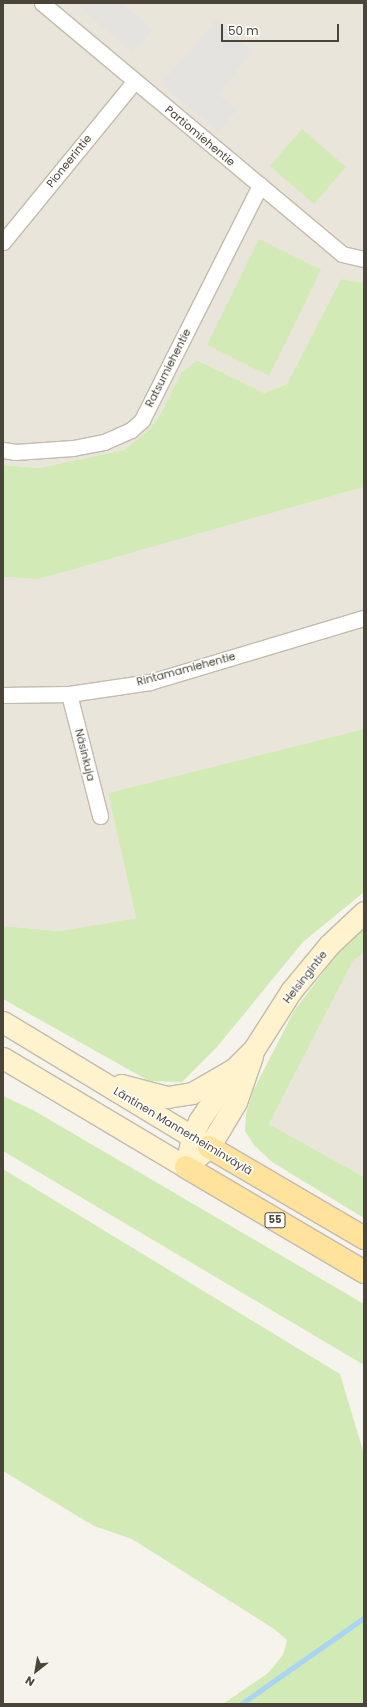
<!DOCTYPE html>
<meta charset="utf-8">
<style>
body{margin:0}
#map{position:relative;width:367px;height:1707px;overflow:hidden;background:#f6f3ec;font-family:Poppins,sans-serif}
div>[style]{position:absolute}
.residential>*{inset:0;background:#eae5da}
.green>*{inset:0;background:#d2eab5}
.parking>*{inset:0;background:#e5e3e0}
.stream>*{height:4.5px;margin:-2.25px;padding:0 2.25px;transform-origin:2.25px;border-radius:2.25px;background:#a9d4f2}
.roads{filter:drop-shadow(1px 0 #c2bbae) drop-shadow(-1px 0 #c2bbae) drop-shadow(0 1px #c2bbae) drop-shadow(0 -1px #c2bbae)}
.minor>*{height:15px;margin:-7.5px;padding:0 7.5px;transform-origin:7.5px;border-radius:7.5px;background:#fff}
.secondary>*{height:21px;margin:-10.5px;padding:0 10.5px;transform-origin:10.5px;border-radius:10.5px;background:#fff3cd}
.primary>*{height:22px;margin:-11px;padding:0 11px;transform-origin:11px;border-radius:11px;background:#ffe39c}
span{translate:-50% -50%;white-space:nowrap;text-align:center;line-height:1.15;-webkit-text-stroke:3px #fff;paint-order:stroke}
.shield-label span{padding:1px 3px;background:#fff;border:1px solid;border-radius:3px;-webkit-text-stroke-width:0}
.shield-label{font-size:10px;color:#4b4439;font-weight:700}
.street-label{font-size:11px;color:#4b4439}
.frame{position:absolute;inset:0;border:4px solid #4b4439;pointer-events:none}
.north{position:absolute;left:16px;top:1651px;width:40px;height:40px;-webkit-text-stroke:3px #fff;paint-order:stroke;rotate:211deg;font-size:11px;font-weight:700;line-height:16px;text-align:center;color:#4b4439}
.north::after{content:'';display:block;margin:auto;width:14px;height:18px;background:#4b4439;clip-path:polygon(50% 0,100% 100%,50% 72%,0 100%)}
.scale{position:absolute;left:221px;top:24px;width:118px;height:18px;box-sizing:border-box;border:2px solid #4b4439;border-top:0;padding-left:5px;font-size:12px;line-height:14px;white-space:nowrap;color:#4b4439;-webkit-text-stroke:3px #fff;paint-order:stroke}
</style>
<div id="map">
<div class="residential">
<div style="clip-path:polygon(3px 3px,364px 3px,364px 283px,341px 279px,287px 384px,264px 393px,197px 360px,181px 373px,161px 413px,149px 430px,124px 450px,39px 468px,3px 465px)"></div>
<div style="clip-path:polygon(364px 487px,364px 729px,108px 793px,136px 918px,59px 931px,3px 926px,3px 577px,39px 579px)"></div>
<div style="clip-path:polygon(364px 953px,364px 1177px,269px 1124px,353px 961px)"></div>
</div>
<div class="green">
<div style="clip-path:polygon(302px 129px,346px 167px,314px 204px,270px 166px)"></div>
<div style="clip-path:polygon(259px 239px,321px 270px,269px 376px,207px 345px)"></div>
<div style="clip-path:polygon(341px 279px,364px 283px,364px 487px,39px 579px,3px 577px,3px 465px,39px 468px,124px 450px,149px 430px,161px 413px,181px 373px,197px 360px,264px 393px,287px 384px)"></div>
<div style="clip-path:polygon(364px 729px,364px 892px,303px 942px,217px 1047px,182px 1082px,149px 1081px,3px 999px,3px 926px,59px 931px,136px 918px,108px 793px)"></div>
<div style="clip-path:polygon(364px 928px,364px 953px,353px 961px,269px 1124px,364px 1177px,364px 1218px,272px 1162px,254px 1145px,245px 1131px,246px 1114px,253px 1091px,294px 1011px,338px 953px)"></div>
<div style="clip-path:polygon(3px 1096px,33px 1110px,364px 1304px,364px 1365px,3px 1151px)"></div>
<div style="clip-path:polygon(3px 1169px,340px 1374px,364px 1454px,364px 1704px,223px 1704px,268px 1673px,283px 1655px,287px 1640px,274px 1629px,132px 1539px,94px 1526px,3px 1471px)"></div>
</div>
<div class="parking">
<div style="clip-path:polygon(76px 3px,122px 3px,153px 30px,132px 53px)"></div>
<div style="clip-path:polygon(216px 20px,253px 52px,218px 94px,237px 110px,218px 132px,161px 84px)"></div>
</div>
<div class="stream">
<div style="left:241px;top:1704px;width:150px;rotate:-35deg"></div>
</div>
<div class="roads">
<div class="minor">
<div style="left:42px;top:3px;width:391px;rotate:39.9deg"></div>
<div style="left:342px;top:254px;width:23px;rotate:13deg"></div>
<div style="left:3px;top:242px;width:208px;rotate:-50.7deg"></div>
<div style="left:3px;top:450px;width:12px;rotate:9deg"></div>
<div style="left:15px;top:452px;width:58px;rotate:-3.9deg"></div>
<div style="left:73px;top:448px;width:32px;rotate:-11deg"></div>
<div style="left:104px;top:442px;width:30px;rotate:-24deg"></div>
<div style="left:131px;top:430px;width:15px;rotate:-42deg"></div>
<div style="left:142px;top:420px;width:263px;rotate:-63.3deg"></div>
<div style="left:69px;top:694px;width:126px;rotate:75.7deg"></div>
<div style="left:3px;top:695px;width:66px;rotate:-0.9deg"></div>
<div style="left:69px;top:694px;width:82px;rotate:-8.4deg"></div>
<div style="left:150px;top:682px;width:223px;rotate:-16.7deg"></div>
</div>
<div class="secondary">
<div style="left:3px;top:1022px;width:234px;rotate:31.2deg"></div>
<div style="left:3px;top:1058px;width:213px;rotate:30.8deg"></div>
<div style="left:121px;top:1085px;width:48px;rotate:14.6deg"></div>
<div style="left:167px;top:1097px;width:25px;rotate:-9deg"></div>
<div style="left:192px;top:1093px;width:46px;rotate:-29.9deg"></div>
<div style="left:197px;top:1157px;width:16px;rotate:-40deg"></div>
<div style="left:209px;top:1147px;width:52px;rotate:-59deg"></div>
<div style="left:236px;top:1102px;width:49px;rotate:-70.8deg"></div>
<div style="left:186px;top:1167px;width:32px;rotate:-79deg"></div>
<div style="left:192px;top:1136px;width:17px;rotate:-65deg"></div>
<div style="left:199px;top:1121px;width:63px;rotate:-56.1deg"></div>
<div style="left:234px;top:1069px;width:28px;rotate:-45deg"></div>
<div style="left:254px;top:1049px;width:69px;rotate:-57.5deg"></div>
<div style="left:291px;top:991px;width:60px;rotate:-50.4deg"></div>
<div style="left:329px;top:945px;width:48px;rotate:-43.3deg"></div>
</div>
<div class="primary">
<div style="left:209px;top:1147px;width:180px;rotate:30.4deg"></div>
<div style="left:186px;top:1167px;width:207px;rotate:30.5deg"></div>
</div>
</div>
<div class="shield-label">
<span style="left:275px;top:1220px">55</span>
</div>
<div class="street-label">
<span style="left:200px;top:136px;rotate:40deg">Partiomiehentie</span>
<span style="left:69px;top:161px;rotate:-51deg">Pioneerintie</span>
<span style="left:168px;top:368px;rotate:-63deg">Ratsumiehentie</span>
<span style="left:186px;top:669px;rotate:-15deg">Rintamamiehentie</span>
<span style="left:85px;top:755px;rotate:76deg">Näsinkuja</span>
<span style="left:305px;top:977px;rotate:-52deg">Helsingintie</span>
<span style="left:183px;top:1131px;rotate:31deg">Läntinen Mannerheiminväylä</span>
</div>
<div class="frame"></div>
<div class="north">N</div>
<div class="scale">50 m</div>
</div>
